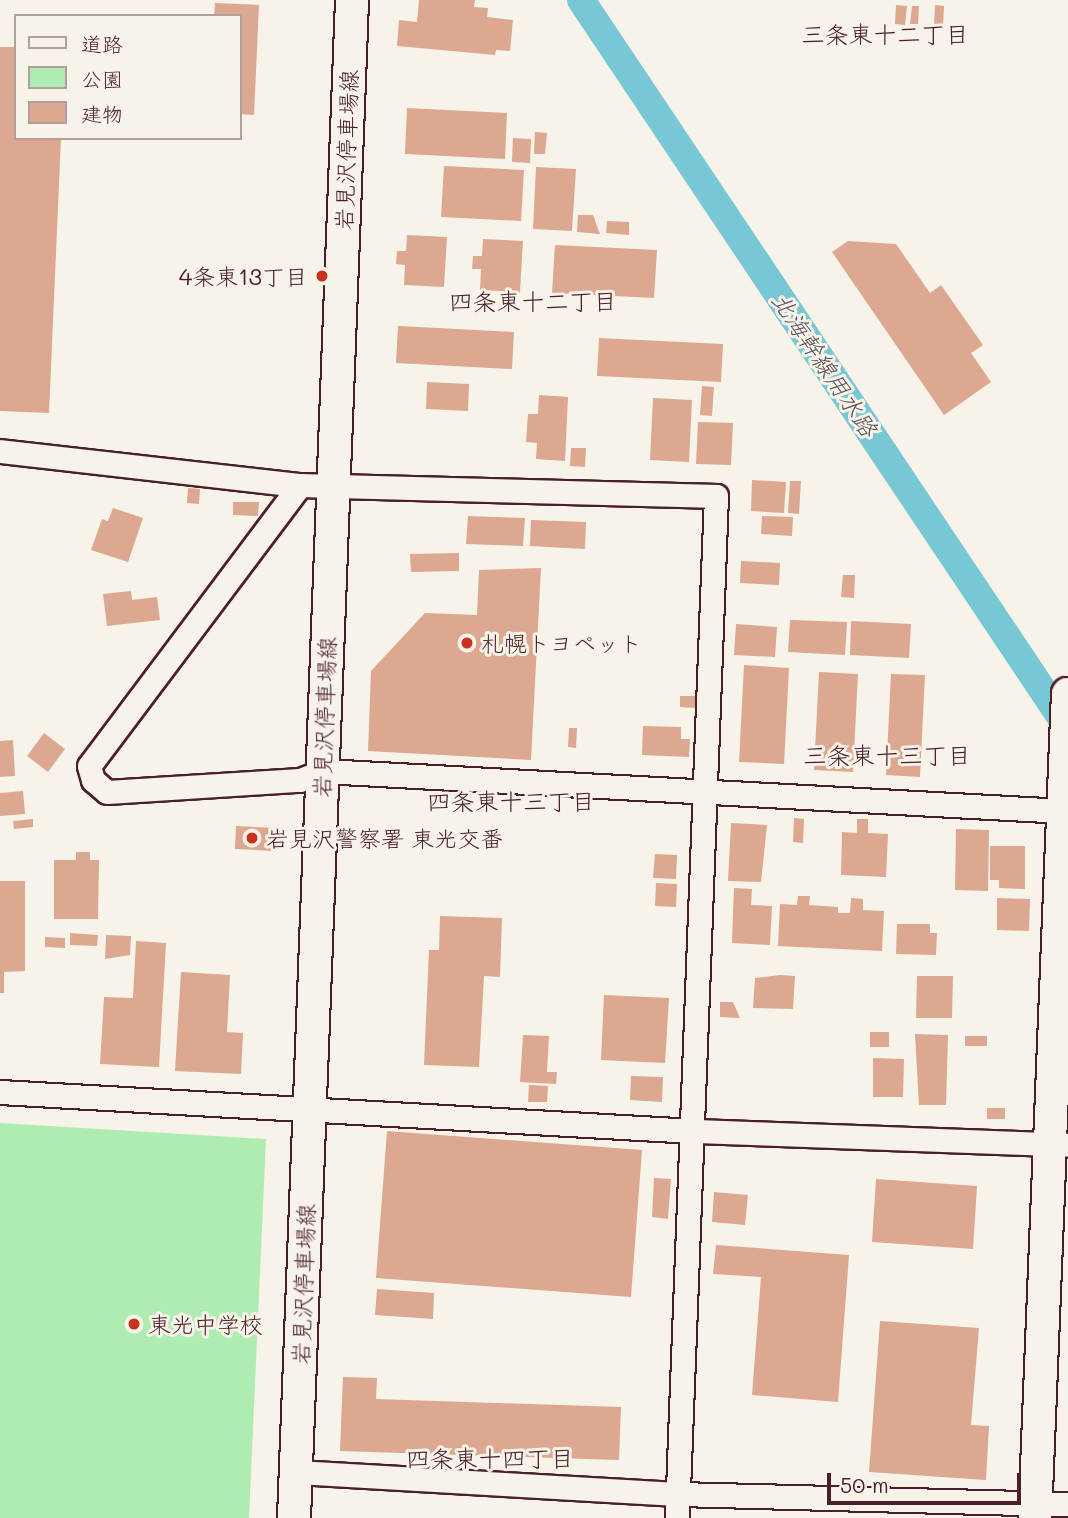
<!DOCTYPE html>
<meta charset="utf-8">
<style>
body{margin:0}
#map{position:relative;width:1068px;height:1518px;overflow:hidden;background:#f7f3e8;font-family:Mali,"Klee One",sans-serif}
div>[style]{position:absolute}
.green>*{inset:0;background:#afecb2}
.canal>*{height:28px;margin:-14px;padding:0 14px;transform-origin:14px;border-radius:14px;background:#78c7d4}
.building>*{inset:0;background:#dda891}
.roads{filter:drop-shadow(2px 0 #4a1f2b) drop-shadow(-2px 0 #4a1f2b) drop-shadow(0 2px #4a1f2b) drop-shadow(0 -2px #4a1f2b)}
.street>*{height:23px;margin:-11.5px;padding:0 11.5px;transform-origin:11.5px;border-radius:11.5px;background:#f7f3e8}
.secondary>*{height:32px;margin:-16px;padding:0 16px;transform-origin:16px;border-radius:16px;background:#f7f3e8}
.dots>*{width:19px;height:19px;translate:-50% -50%;box-sizing:border-box;border:4px solid #f7f3e8;border-radius:50%}
span{translate:-50% -50%;white-space:nowrap;text-align:center;line-height:1.15;-webkit-text-stroke:6px #f7f3e8;paint-order:stroke}
.street-label{font-size:23px;color:#4a1f2b}
.poi-label{font-size:23px;color:#4a1f2b}
.right{translate:-100% -50%;text-align:right}
.left{translate:0 -50%;text-align:left}
.neighbourhood-label{font-size:24px;color:#4a1f2b}
.water-label{font-size:24px;color:#58515e;font-style:italic}
.legend{position:absolute;left:14px;top:14px;width:228px;height:126px;box-sizing:border-box;background:#f7f3e8;border:2px solid #b29e9c;margin:0;padding:9px 12px;list-style:none;font-size:21px;color:#4a1f2b}
.legend li{display:flex;align-items:center;gap:14px;height:35px}
.legend b{width:35px;border:2px solid #b29e9c}
.scale{position:absolute;left:827px;top:1473px;width:194px;height:32px;box-sizing:border-box;border:4px solid #4a1f2b;border-top:0;padding-left:9px;font-size:21px;line-height:24px;white-space:nowrap;color:#4a1f2b;-webkit-text-stroke:5px #f7f3e8;paint-order:stroke}
</style>
<div id="map">
<div class="green">
<div style="clip-path:polygon(0 1123px,266px 1139px,249px 1518px,0 1518px)"></div>
</div>
<div class="canal">
<div style="left:581px;top:0;width:876px;rotate:56.22deg"></div>
</div>
<div class="building">
<div style="clip-path:polygon(419px 0,475px 0,474px 7px,488px 8px,487px 17px,513px 20px,510px 51px,496px 50px,495px 55px,397px 46px,399px 20px,417px 22px)"></div>
<div style="clip-path:polygon(215px 3px,259px 5px,254px 115px,240px 114px,240px 16px,214px 16px)"></div>
<div style="clip-path:polygon(896px 5px,907px 6px,905px 25px,895px 24px)"></div>
<div style="clip-path:polygon(935px 5px,944px 6px,943px 27px,934px 26px)"></div>
<div style="clip-path:polygon(912px 6px,919px 6px,918px 24px,910px 24px)"></div>
<div style="clip-path:polygon(0 47px,16px 47px,16px 138px,61px 138px,49px 413px,0 411px)"></div>
<div style="clip-path:polygon(407px 108px,507px 113px,505px 159px,405px 154px)"></div>
<div style="clip-path:polygon(535px 132px,547px 133px,545px 154px,534px 154px)"></div>
<div style="clip-path:polygon(513px 138px,531px 139px,530px 163px,512px 162px)"></div>
<div style="clip-path:polygon(444px 166px,524px 170px,521px 221px,441px 217px)"></div>
<div style="clip-path:polygon(536px 167px,576px 169px,572px 231px,533px 229px)"></div>
<div style="clip-path:polygon(578px 215px,593px 215px,600px 234px,577px 232px)"></div>
<div style="clip-path:polygon(607px 221px,629px 222px,629px 235px,606px 233px)"></div>
<div style="clip-path:polygon(407px 235px,447px 237px,444px 287px,404px 285px,405px 265px,396px 264px,397px 251px,406px 251px)"></div>
<div style="clip-path:polygon(483px 239px,523px 241px,520px 292px,480px 290px,481px 269px,472px 269px,473px 256px,482px 256px)"></div>
<div style="clip-path:polygon(848px 241px,896px 244px,930px 293px,941px 285px,983px 345px,971px 353px,991px 382px,944px 415px,832px 252px)"></div>
<div style="clip-path:polygon(555px 245px,657px 250px,654px 298px,552px 293px)"></div>
<div style="clip-path:polygon(398px 326px,514px 332px,512px 369px,396px 363px)"></div>
<div style="clip-path:polygon(599px 338px,723px 344px,721px 382px,597px 376px)"></div>
<div style="clip-path:polygon(427px 382px,469px 384px,468px 411px,426px 409px)"></div>
<div style="clip-path:polygon(702px 386px,714px 387px,712px 416px,700px 415px)"></div>
<div style="clip-path:polygon(539px 395px,568px 397px,565px 461px,536px 459px,537px 443px,526px 442px,528px 414px,538px 414px)"></div>
<div style="clip-path:polygon(653px 398px,692px 400px,689px 462px,650px 460px)"></div>
<div style="clip-path:polygon(698px 422px,733px 423px,731px 465px,696px 464px)"></div>
<div style="clip-path:polygon(571px 448px,586px 448px,585px 467px,570px 466px)"></div>
<div style="clip-path:polygon(752px 480px,786px 482px,784px 513px,751px 511px)"></div>
<div style="clip-path:polygon(790px 481px,801px 481px,799px 514px,788px 513px)"></div>
<div style="clip-path:polygon(188px 488px,200px 489px,199px 504px,187px 503px)"></div>
<div style="clip-path:polygon(233px 502px,259px 502px,258px 516px,233px 515px)"></div>
<div style="clip-path:polygon(113px 508px,143px 518px,128px 562px,91px 550px,102px 519px,108px 521px)"></div>
<div style="clip-path:polygon(468px 516px,525px 518px,523px 546px,466px 544px)"></div>
<div style="clip-path:polygon(762px 516px,793px 517px,792px 536px,761px 534px)"></div>
<div style="clip-path:polygon(531px 520px,586px 522px,585px 549px,530px 546px)"></div>
<div style="clip-path:polygon(459px 553px,459px 571px,411px 572px,410px 554px)"></div>
<div style="clip-path:polygon(741px 561px,780px 563px,779px 585px,740px 583px)"></div>
<div style="clip-path:polygon(541px 568px,531px 760px,368px 751px,371px 671px,425px 613px,477px 615px,479px 570px)"></div>
<div style="clip-path:polygon(843px 575px,855px 575px,854px 598px,841px 597px)"></div>
<div style="clip-path:polygon(131px 591px,132px 600px,157px 597px,160px 620px,107px 626px,103px 594px)"></div>
<div style="clip-path:polygon(790px 620px,847px 622px,845px 655px,788px 652px)"></div>
<div style="clip-path:polygon(851px 621px,911px 624px,909px 658px,850px 655px)"></div>
<div style="clip-path:polygon(736px 624px,777px 627px,775px 657px,734px 655px)"></div>
<div style="clip-path:polygon(744px 665px,789px 668px,784px 764px,739px 762px)"></div>
<div style="clip-path:polygon(819px 672px,858px 674px,853px 772px,814px 770px)"></div>
<div style="clip-path:polygon(891px 674px,925px 675px,920px 777px,886px 775px)"></div>
<div style="clip-path:polygon(680px 696px,695px 696px,695px 708px,680px 707px)"></div>
<div style="clip-path:polygon(643px 726px,681px 727px,681px 739px,690px 739px,689px 757px,642px 755px)"></div>
<div style="clip-path:polygon(569px 728px,577px 728px,576px 748px,568px 747px)"></div>
<div style="clip-path:polygon(44px 733px,65px 749px,48px 772px,27px 756px)"></div>
<div style="clip-path:polygon(13px 740px,15px 776px,0 777px,0 741px)"></div>
<div style="clip-path:polygon(23px 791px,25px 814px,0 816px,0 793px)"></div>
<div style="clip-path:polygon(794px 818px,804px 819px,803px 843px,793px 842px)"></div>
<div style="clip-path:polygon(33px 819px,33px 827px,14px 829px,13px 821px)"></div>
<div style="clip-path:polygon(857px 819px,868px 819px,868px 833px,888px 834px,886px 877px,841px 875px,842px 832px,857px 833px)"></div>
<div style="clip-path:polygon(731px 823px,767px 825px,761px 882px,728px 881px)"></div>
<div style="clip-path:polygon(236px 826px,275px 828px,274px 851px,235px 849px)"></div>
<div style="clip-path:polygon(956px 829px,989px 830px,988px 891px,955px 890px)"></div>
<div style="clip-path:polygon(990px 846px,1025px 846px,1025px 889px,999px 888px,999px 880px,990px 880px)"></div>
<div style="clip-path:polygon(76px 852px,90px 852px,90px 860px,99px 860px,98px 919px,54px 919px,54px 860px,76px 860px)"></div>
<div style="clip-path:polygon(655px 854px,677px 855px,676px 879px,653px 878px)"></div>
<div style="clip-path:polygon(0 881px,25px 881px,25px 971px,4px 972px,4px 993px,0 993px)"></div>
<div style="clip-path:polygon(656px 883px,677px 884px,676px 907px,655px 906px)"></div>
<div style="clip-path:polygon(734px 888px,752px 889px,751px 905px,772px 906px,770px 945px,732px 943px)"></div>
<div style="clip-path:polygon(798px 896px,810px 896px,809px 905px,838px 907px,838px 913px,850px 913px,851px 898px,863px 899px,863px 910px,884px 911px,882px 951px,778px 946px,780px 904px,797px 905px)"></div>
<div style="clip-path:polygon(997px 898px,1030px 899px,1029px 931px,997px 930px)"></div>
<div style="clip-path:polygon(440px 916px,502px 918px,500px 977px,484px 976px,479px 1067px,424px 1065px,429px 950px,439px 950px)"></div>
<div style="clip-path:polygon(897px 924px,930px 924px,930px 933px,937px 933px,936px 955px,896px 954px)"></div>
<div style="clip-path:polygon(70px 933px,98px 935px,97px 946px,70px 945px)"></div>
<div style="clip-path:polygon(106px 935px,131px 936px,130px 955px,105px 959px)"></div>
<div style="clip-path:polygon(45px 937px,65px 938px,65px 948px,45px 947px)"></div>
<div style="clip-path:polygon(136px 941px,166px 943px,159px 1067px,100px 1064px,104px 997px,133px 998px)"></div>
<div style="clip-path:polygon(181px 972px,230px 975px,227px 1032px,243px 1033px,241px 1074px,175px 1071px)"></div>
<div style="clip-path:polygon(780px 975px,795px 976px,793px 1009px,753px 1008px,755px 978px)"></div>
<div style="clip-path:polygon(917px 976px,953px 976px,952px 1018px,916px 1018px)"></div>
<div style="clip-path:polygon(604px 995px,669px 998px,665px 1063px,601px 1060px)"></div>
<div style="clip-path:polygon(720px 1002px,733px 1002px,740px 1018px,720px 1017px)"></div>
<div style="clip-path:polygon(870px 1032px,889px 1032px,889px 1047px,870px 1047px)"></div>
<div style="clip-path:polygon(915px 1034px,948px 1035px,946px 1105px,919px 1105px)"></div>
<div style="clip-path:polygon(523px 1035px,549px 1036px,547px 1072px,557px 1072px,556px 1084px,520px 1082px)"></div>
<div style="clip-path:polygon(965px 1036px,987px 1036px,987px 1046px,965px 1046px)"></div>
<div style="clip-path:polygon(873px 1058px,904px 1059px,903px 1097px,873px 1097px)"></div>
<div style="clip-path:polygon(631px 1076px,663px 1077px,662px 1102px,630px 1100px)"></div>
<div style="clip-path:polygon(529px 1085px,548px 1086px,547px 1102px,528px 1102px)"></div>
<div style="clip-path:polygon(987px 1108px,1005px 1108px,1005px 1119px,987px 1119px)"></div>
<div style="clip-path:polygon(387px 1131px,642px 1150px,631px 1297px,376px 1278px)"></div>
<div style="clip-path:polygon(654px 1178px,671px 1179px,668px 1219px,652px 1217px)"></div>
<div style="clip-path:polygon(876px 1179px,977px 1186px,973px 1249px,872px 1242px)"></div>
<div style="clip-path:polygon(714px 1192px,748px 1195px,745px 1225px,712px 1222px)"></div>
<div style="clip-path:polygon(716px 1245px,849px 1255px,838px 1402px,752px 1395px,761px 1277px,713px 1274px)"></div>
<div style="clip-path:polygon(377px 1289px,434px 1293px,433px 1319px,375px 1315px)"></div>
<div style="clip-path:polygon(880px 1321px,979px 1328px,971px 1425px,989px 1426px,986px 1480px,869px 1472px)"></div>
<div style="clip-path:polygon(343px 1377px,377px 1378px,376px 1399px,621px 1407px,619px 1460px,340px 1451px)"></div>
</div>
<div class="roads">
<div class="street">
<div style="left:0;top:451px;width:302px;rotate:6.5deg"></div>
<div style="left:300px;top:485px;width:416px;rotate:1.5deg"></div>
<div style="left:716px;top:496px;width:1023px;rotate:92.19deg"></div>
<div style="left:300px;top:485px;width:351px;rotate:126.9deg"></div>
<div style="left:89px;top:766px;width:15px;rotate:74deg"></div>
<div style="left:93px;top:780px;width:18px;rotate:41deg"></div>
<div style="left:107px;top:792px;width:193px;rotate:-3.6deg"></div>
<div style="left:300px;top:780px;width:25px;rotate:-21deg"></div>
<div style="left:323px;top:771px;width:741px;rotate:3.09deg"></div>
<div style="left:0;top:1092px;width:695px;rotate:3.22deg"></div>
<div style="left:694px;top:1131px;width:374px;rotate:2.1deg"></div>
<div style="left:295px;top:1472px;width:384px;rotate:3.3deg"></div>
<div style="left:678px;top:1494px;width:390px;rotate:1.5deg"></div>
</div>
<div class="secondary">
<div style="left:294px;top:1518px;width:1519px;rotate:-87.81deg"></div>
<div style="left:1035px;top:1518px;width:825px;rotate:-87.71deg"></div>
</div>
</div>
<div class="dots">
<div style="left:322px;top:276px;background:#c8321e"></div>
<div style="left:467px;top:643px;background:#c8321e"></div>
<div style="left:252px;top:838px;background:#c8321e"></div>
<div style="left:134px;top:1324px;background:#c8321e"></div>
</div>
<div class="street-label">
<span style="left:346px;top:150px;rotate:-88deg">岩見沢停車場線</span>
<span style="left:324px;top:717px;rotate:-88deg">岩見沢停車場線</span>
<span style="left:303px;top:1284px;rotate:-88deg">岩見沢停車場線</span>
</div>
<div class="poi-label">
<span class="right" style="left:308px;top:276px">4条東13丁目</span>
<span class="left" style="left:481px;top:643px">札幌トヨペット</span>
<span class="left" style="left:266px;top:838px">岩見沢警察署 東光交番</span>
<span class="left" style="left:148px;top:1324px">東光中学校</span>
</div>
<div class="neighbourhood-label">
<span style="left:885px;top:34px">三条東十二丁目</span>
<span style="left:533px;top:301px">四条東十二丁目</span>
<span style="left:887px;top:755px">三条東十三丁目</span>
<span style="left:511px;top:801px">四条東十三丁目</span>
<span style="left:490px;top:1458px">四条東十四丁目</span>
</div>
<div class="water-label">
<span style="left:825px;top:364px;rotate:56deg">北海幹線用水路</span>
</div>
<ul class="legend">
<li><b style="height:9px;background:#f7f3e8"></b>道路</li>
<li><b style="height:19px;background:#afecb2"></b>公園</li>
<li><b style="height:19px;background:#dda891"></b>建物</li>
</ul>
<div class="scale">50 m</div>
</div>
